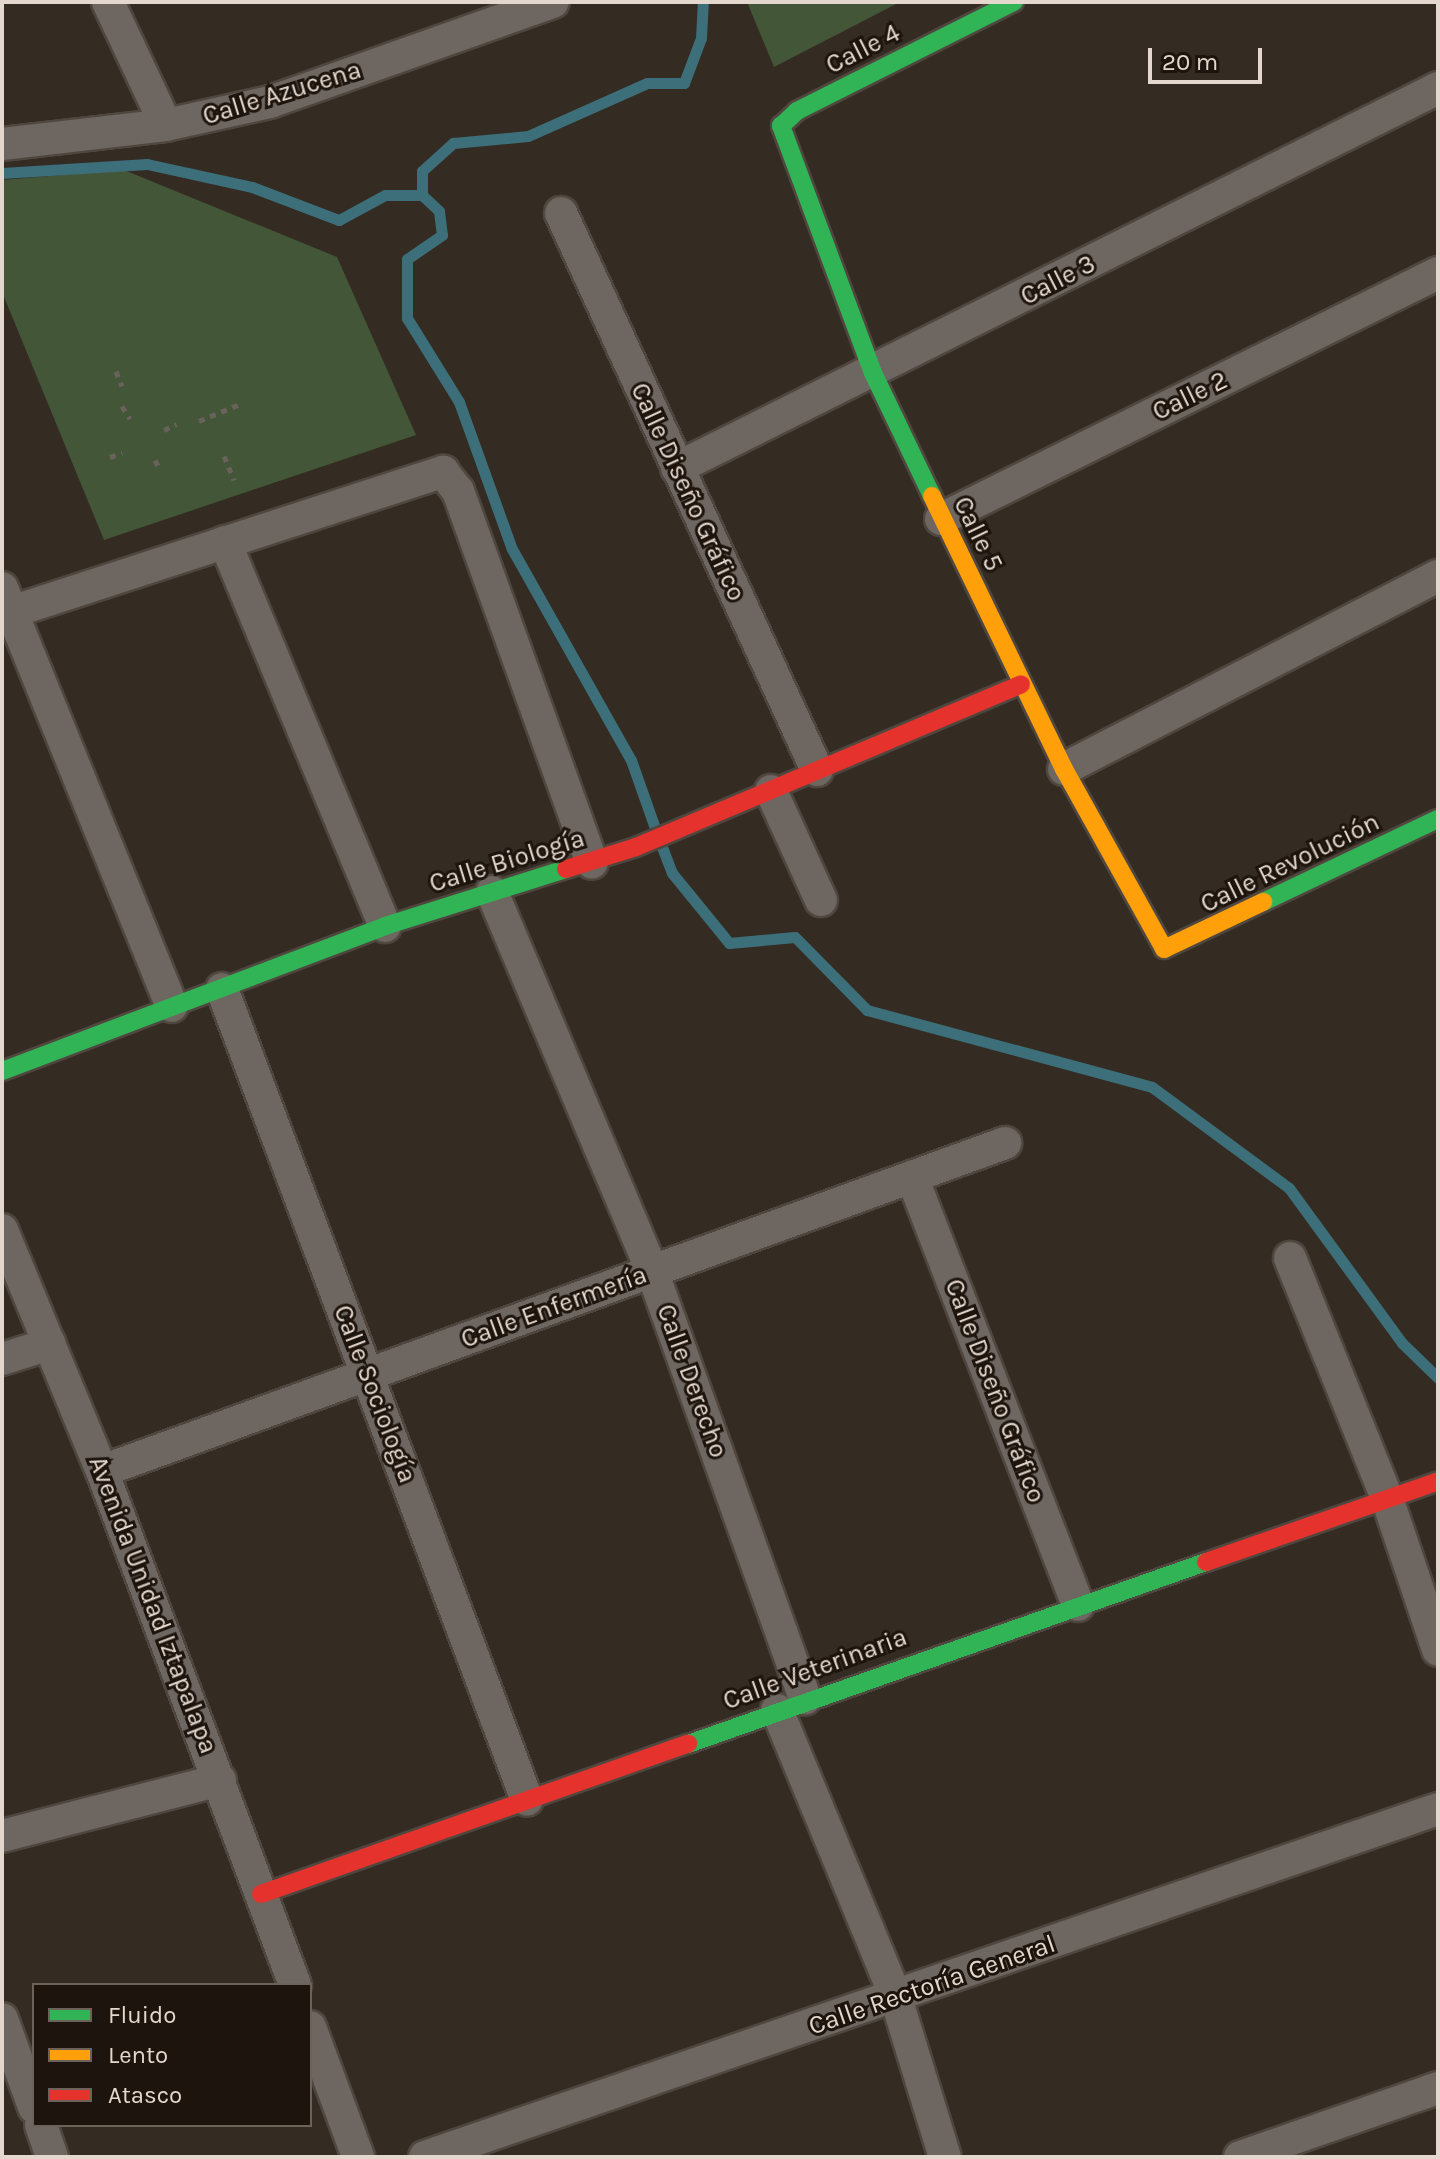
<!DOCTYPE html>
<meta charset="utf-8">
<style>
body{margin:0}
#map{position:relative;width:1440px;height:2159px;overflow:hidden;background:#342b22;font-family:Karla,sans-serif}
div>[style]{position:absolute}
.green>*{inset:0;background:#435638}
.stream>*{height:11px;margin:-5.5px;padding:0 5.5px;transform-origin:5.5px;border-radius:5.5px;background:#3c6f79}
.path>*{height:5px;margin-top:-2.5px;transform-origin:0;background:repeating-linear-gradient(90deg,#69625b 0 6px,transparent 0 12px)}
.roads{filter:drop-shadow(2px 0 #4f473f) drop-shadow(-2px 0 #4f473f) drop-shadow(0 2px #4f473f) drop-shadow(0 -2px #4f473f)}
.street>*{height:32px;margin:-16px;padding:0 16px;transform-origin:16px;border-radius:16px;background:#6e6660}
.fast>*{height:18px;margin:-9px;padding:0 9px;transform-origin:9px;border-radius:9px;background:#30b455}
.slow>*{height:18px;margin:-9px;padding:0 9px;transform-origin:9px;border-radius:9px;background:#ff9f0a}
.jam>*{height:18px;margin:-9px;padding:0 9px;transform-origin:9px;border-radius:9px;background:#e5322d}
span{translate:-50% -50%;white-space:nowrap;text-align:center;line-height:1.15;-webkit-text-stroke:6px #1c140d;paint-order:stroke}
.street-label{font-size:26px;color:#e3d7ce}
.frame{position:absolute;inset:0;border:4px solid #e3d7ce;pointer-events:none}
.legend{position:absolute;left:32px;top:1983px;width:280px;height:144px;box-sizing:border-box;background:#1c140d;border:2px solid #6c625a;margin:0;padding:10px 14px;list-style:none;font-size:24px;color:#e3d7ce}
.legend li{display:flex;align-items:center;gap:16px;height:40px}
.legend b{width:40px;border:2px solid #6c625a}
.scale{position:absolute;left:1148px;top:48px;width:114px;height:36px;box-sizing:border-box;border:4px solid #e3d7ce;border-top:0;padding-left:10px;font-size:24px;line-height:28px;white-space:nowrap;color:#e3d7ce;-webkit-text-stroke:6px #1c140d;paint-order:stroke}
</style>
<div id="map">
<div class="green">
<div style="clip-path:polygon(747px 2px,900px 2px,774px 67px)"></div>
<div style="clip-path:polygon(124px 170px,337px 257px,416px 435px,104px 540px,2px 292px,2px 180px)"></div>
</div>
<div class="stream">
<div style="left:2px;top:173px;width:145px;rotate:-3.6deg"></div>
<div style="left:147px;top:164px;width:107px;rotate:12.4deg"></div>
<div style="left:252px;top:187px;width:93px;rotate:20.8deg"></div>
<div style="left:339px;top:220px;width:52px;rotate:-28.5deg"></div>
<div style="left:385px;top:195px;width:37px"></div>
<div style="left:422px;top:195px;width:23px;rotate:43deg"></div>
<div style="left:439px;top:211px;width:24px;rotate:83deg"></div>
<div style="left:442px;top:235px;width:42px;rotate:145.6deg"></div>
<div style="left:407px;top:259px;width:59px;rotate:90deg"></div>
<div style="left:407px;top:318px;width:99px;rotate:58.2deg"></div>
<div style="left:459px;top:402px;width:156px;rotate:70.2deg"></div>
<div style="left:512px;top:549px;width:242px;rotate:60.6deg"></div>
<div style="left:631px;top:760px;width:75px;rotate:70.6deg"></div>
<div style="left:422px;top:195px;width:24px;rotate:-90deg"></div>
<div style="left:422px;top:171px;width:42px;rotate:-42.1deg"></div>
<div style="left:453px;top:143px;width:75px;rotate:-5.3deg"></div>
<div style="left:528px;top:136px;width:130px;rotate:-24deg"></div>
<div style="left:647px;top:83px;width:37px"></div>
<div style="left:684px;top:83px;width:48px;rotate:-69.3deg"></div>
<div style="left:701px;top:38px;width:36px;rotate:-87deg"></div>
<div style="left:662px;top:847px;width:28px;rotate:69deg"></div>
<div style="left:672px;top:873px;width:90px;rotate:50.8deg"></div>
<div style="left:729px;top:943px;width:66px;rotate:-5.2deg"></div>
<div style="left:795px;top:937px;width:103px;rotate:45.4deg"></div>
<div style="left:867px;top:1010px;width:295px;rotate:15.1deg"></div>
<div style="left:1152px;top:1087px;width:170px;rotate:36.4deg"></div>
<div style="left:1289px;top:1188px;width:192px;rotate:53.9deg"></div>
<div style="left:1402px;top:1343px;width:50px;rotate:44.2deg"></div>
</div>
<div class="path">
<div style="left:116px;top:371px;width:16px;rotate:68deg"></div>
<div style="left:122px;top:406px;width:15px;rotate:58deg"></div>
<div style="left:199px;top:421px;width:44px;rotate:-22.5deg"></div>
<div style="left:164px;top:430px;width:14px;rotate:-25deg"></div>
<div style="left:224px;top:456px;width:26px;rotate:67deg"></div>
<div style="left:110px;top:457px;width:13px;rotate:-18deg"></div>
<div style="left:155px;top:460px;width:11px;rotate:63deg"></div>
</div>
<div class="roads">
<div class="street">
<div style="left:108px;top:2px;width:136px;rotate:64.8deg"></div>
<div style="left:2px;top:144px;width:165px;rotate:-6.6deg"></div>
<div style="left:166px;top:125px;width:107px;rotate:-12.5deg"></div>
<div style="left:270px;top:102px;width:300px;rotate:-19.5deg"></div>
<div style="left:561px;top:213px;width:613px;rotate:65.32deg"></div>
<div style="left:677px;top:468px;width:851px;rotate:-26.53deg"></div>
<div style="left:941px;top:519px;width:555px;rotate:-26.33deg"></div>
<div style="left:225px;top:542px;width:416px;rotate:67.4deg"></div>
<div style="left:2px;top:588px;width:451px;rotate:67.9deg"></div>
<div style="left:2px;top:615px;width:464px;rotate:-18deg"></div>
<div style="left:443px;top:472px;width:24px;rotate:52deg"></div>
<div style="left:458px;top:491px;width:395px;rotate:70.2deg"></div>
<div style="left:1064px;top:769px;width:421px;rotate:-27.3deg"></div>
<div style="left:771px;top:791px;width:120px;rotate:65.4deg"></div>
<div style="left:492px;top:892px;width:411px;rotate:67.1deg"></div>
<div style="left:652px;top:1271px;width:454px;rotate:70.3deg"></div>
<div style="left:222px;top:989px;width:866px;rotate:69.39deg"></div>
<div style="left:912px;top:1177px;width:459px;rotate:68.8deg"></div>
<div style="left:2px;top:1230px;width:261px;rotate:67.5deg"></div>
<div style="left:102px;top:1471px;width:549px;rotate:69.42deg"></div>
<div style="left:1290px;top:1258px;width:262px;rotate:68deg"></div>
<div style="left:1388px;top:1501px;width:157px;rotate:71.4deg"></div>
<div style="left:2px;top:1359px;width:50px;rotate:-17.4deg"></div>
<div style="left:102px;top:1471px;width:961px;rotate:-19.96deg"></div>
<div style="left:777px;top:1710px;width:312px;rotate:67.5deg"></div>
<div style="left:896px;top:1998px;width:166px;rotate:72.9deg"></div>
<div style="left:2px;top:1836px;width:225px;rotate:-14.4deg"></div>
<div style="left:2px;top:2019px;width:94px;rotate:70deg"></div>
<div style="left:310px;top:2027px;width:139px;rotate:69.7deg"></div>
<div style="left:41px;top:2125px;width:34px;rotate:71deg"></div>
<div style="left:425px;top:2157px;width:1071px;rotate:-18.96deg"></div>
<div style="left:1240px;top:2157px;width:210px;rotate:-19.2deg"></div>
</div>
<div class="fast">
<div style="left:932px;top:496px;width:136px;rotate:-115.6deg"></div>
<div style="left:873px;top:373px;width:264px;rotate:-110.4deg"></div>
<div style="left:781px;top:126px;width:22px;rotate:-43deg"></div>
<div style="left:797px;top:111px;width:243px;rotate:-26.7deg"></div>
<div style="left:1263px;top:902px;width:194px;rotate:-25.4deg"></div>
<div style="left:2px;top:1071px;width:410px;rotate:-20.7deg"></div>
<div style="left:385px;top:926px;width:190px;rotate:-17.5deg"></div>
<div style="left:688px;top:1744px;width:549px;rotate:-19.36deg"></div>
</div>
<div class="slow">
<div style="left:932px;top:496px;width:303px;rotate:64.2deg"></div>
<div style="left:1064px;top:769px;width:206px;rotate:60.9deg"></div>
<div style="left:1164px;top:949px;width:110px;rotate:-25.4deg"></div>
</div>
<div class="jam">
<div style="left:566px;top:869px;width:73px;rotate:-17.4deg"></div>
<div style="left:636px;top:847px;width:418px;rotate:-22.9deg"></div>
<div style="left:1206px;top:1562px;width:246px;rotate:-19.2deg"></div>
<div style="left:261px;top:1894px;width:453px;rotate:-19.4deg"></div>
</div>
</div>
<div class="street-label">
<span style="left:863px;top:49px;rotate:-27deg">Calle 4</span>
<span style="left:282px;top:93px;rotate:-17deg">Calle Azucena</span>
<span style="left:1058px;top:280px;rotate:-27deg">Calle 3</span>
<span style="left:1190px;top:396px;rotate:-26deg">Calle 2</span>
<span style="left:688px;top:492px;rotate:65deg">Calle Diseño Gráfico</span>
<span style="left:978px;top:534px;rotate:64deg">Calle 5</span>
<span style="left:507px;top:861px;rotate:-17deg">Calle Biología</span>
<span style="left:1290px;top:863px;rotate:-26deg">Calle Revolución</span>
<span style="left:554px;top:1307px;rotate:-20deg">Calle Enfermería</span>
<span style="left:692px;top:1381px;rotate:70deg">Calle Derecho</span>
<span style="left:995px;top:1391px;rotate:69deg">Calle Diseño Gráfico</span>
<span style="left:375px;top:1394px;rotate:69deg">Calle Sociología</span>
<span style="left:153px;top:1605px;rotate:69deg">Avenida Unidad Iztapalapa</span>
<span style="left:815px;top:1669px;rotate:-20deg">Calle Veterinaria</span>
<span style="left:932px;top:1985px;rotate:-19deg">Calle Rectoría General</span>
</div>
<div class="frame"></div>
<ul class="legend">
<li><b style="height:10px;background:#30b455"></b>Fluido</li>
<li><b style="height:10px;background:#ff9f0a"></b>Lento</li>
<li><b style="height:10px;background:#e5322d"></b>Atasco</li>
</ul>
<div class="scale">20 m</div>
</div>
